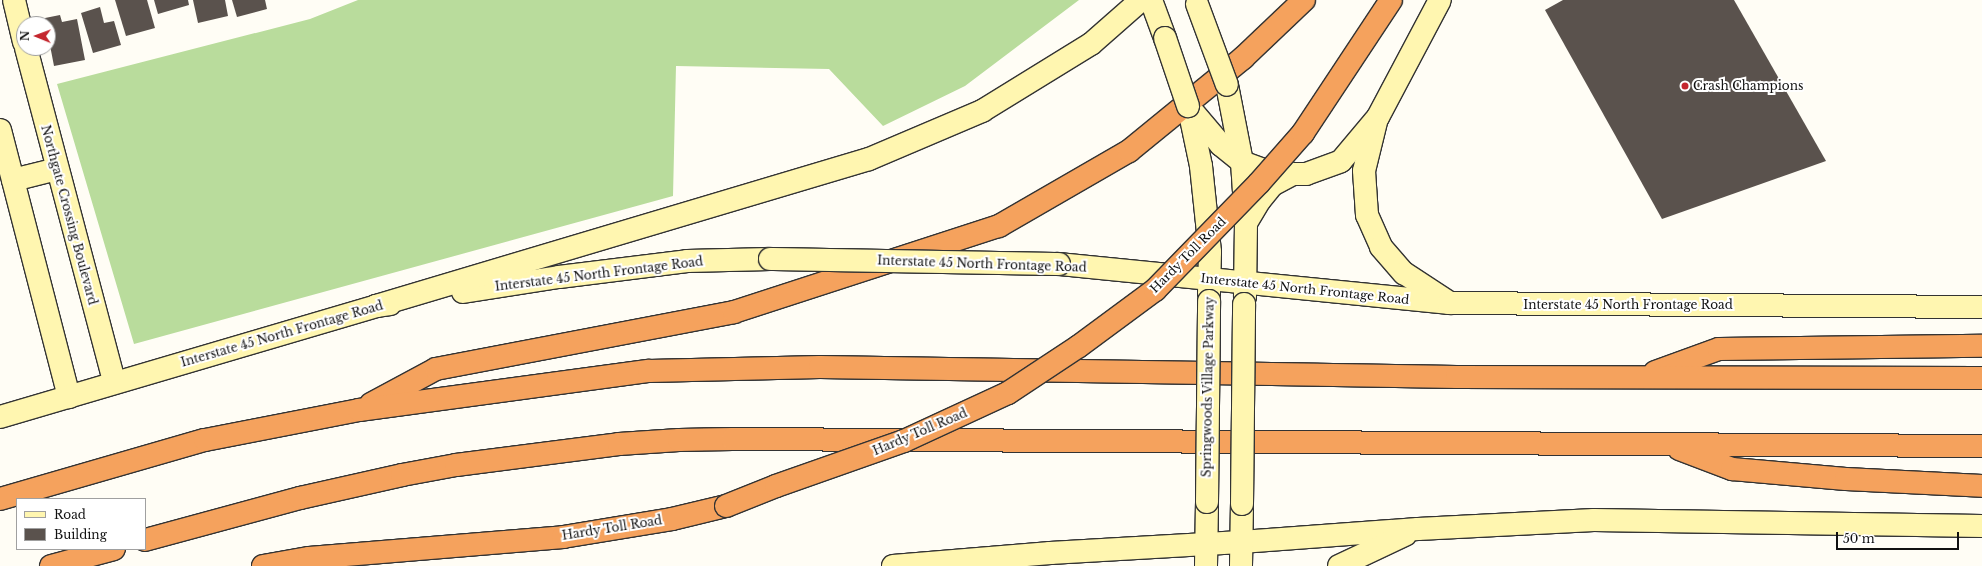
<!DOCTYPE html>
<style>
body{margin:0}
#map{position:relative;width:1982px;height:566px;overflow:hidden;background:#fffdf5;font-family:"Libre Baskerville",serif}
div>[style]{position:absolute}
.forest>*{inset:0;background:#b9dc9c}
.building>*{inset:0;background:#5a524d}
.roads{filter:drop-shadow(1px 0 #333) drop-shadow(-1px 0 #333) drop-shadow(0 1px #333) drop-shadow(0 -1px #333)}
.secondary>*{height:22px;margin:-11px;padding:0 11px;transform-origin:11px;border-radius:11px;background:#fff6b0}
.highway>*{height:22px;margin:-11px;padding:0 11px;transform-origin:11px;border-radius:11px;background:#f5a25d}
.bridges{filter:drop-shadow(1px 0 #333) drop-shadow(-1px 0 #333) drop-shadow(0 1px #333) drop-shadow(0 -1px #333)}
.secondary-bridge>*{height:22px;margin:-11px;padding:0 11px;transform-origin:11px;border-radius:11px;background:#fff6b0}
.highway-bridge>*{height:22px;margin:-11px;padding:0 11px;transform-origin:11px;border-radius:11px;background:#f5a25d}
.dots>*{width:11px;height:11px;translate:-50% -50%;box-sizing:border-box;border:2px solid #fff;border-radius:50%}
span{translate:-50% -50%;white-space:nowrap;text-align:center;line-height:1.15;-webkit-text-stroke:4px #fff;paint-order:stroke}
.poi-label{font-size:12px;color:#111}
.left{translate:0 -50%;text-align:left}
.street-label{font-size:12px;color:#111}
.legend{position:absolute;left:16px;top:498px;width:130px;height:52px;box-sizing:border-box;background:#fff;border:1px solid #a0a0a0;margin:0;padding:5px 7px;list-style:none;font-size:12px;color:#111}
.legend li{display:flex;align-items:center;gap:8px;height:20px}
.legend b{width:20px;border:1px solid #a0a0a0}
.north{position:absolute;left:16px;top:16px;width:40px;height:40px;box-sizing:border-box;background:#fff;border:1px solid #a0a0a0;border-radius:50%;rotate:271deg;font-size:11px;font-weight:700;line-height:16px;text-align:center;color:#111}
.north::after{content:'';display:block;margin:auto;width:14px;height:18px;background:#c4262e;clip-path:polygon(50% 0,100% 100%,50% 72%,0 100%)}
.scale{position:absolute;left:1836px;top:532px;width:123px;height:18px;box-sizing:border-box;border:2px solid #111;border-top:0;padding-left:5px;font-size:12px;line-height:14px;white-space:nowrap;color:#111;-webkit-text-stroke:3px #fff;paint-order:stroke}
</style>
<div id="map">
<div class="forest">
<div style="clip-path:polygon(358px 0,1079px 0,965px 86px,883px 126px,829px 69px,676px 66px,673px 196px,134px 344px,57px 84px,310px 19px)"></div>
</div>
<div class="building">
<div style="clip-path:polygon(115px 0,147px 0,155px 28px,126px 36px)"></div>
<div style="clip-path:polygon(154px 0,188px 0,189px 5px,158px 14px)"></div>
<div style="clip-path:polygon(193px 0,225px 0,228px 16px,198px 23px)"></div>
<div style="clip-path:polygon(232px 0,265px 0,267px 9px,237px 17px)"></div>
<div style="clip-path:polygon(1563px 0,1734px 0,1826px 161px,1662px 219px,1545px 10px)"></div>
<div style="clip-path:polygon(100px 7px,104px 23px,114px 21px,121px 45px,93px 53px,81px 13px)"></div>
<div style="clip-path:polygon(60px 15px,62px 22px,77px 19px,85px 60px,54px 66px,48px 35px,48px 24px,46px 24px,45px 18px)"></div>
</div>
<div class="roads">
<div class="secondary">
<div style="left:14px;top:0;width:43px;rotate:76.6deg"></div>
<div style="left:1151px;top:0;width:40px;rotate:69.8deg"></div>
<div style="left:26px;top:48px;width:345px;rotate:75.2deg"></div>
<div style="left:1227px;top:85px;width:78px;rotate:79deg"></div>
<div style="left:1242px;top:162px;width:61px;rotate:86.2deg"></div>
<div style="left:1246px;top:223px;width:74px;rotate:90.8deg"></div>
<div style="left:1188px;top:106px;width:51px;rotate:49.8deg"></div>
<div style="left:1221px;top:145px;width:27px;rotate:39deg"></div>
<div style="left:1242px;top:162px;width:35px;rotate:20deg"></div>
<div style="left:1275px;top:174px;width:31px"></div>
<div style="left:1306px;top:174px;width:37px;rotate:-20deg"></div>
<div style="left:1341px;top:161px;width:57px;rotate:-49.9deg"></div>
<div style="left:1378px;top:117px;width:132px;rotate:-62.1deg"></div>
<div style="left:1189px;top:109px;width:58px;rotate:78.1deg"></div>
<div style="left:1201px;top:166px;width:86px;rotate:84deg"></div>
<div style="left:1210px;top:252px;width:41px;rotate:91.4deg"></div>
<div style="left:1376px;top:122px;width:50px;rotate:103.8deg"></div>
<div style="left:1364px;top:171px;width:44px;rotate:86.1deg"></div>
<div style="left:1367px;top:215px;width:35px;rotate:66deg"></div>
<div style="left:1381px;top:247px;width:35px;rotate:49deg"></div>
<div style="left:1404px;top:273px;width:51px;rotate:33.1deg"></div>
<div style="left:0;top:130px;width:276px;rotate:75.5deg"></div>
<div style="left:13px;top:180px;width:45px;rotate:-14deg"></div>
<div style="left:1246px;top:223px;width:27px;rotate:-59deg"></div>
<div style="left:1260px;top:200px;width:19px;rotate:-51deg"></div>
<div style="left:1272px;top:185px;width:24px;rotate:-28deg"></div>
<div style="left:1059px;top:264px;width:392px;rotate:5.7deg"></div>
<div style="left:1449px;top:303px;width:533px;rotate:0.43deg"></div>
<div style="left:463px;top:292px;width:97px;rotate:-8.9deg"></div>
<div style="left:559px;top:277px;width:129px;rotate:-7.1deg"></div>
<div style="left:687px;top:261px;width:83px;rotate:-1.4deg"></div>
<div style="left:376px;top:306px;width:514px;rotate:-16.6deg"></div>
<div style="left:869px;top:159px;width:123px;rotate:-23deg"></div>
<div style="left:982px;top:111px;width:128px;rotate:-31.6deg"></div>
<div style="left:1091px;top:44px;width:67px;rotate:-41.3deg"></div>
<div style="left:0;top:417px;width:392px;rotate:-16.4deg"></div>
<div style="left:376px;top:306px;width:14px;rotate:-8deg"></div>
<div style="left:893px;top:566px;width:158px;rotate:-4.7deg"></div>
<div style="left:1050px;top:553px;width:191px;rotate:-3.3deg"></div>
<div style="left:1241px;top:542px;width:177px;rotate:-4.2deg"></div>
<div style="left:1418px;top:529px;width:176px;rotate:-2.9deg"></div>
<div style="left:1594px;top:520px;width:388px;rotate:0.9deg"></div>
<div style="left:1206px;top:566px;width:64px;rotate:-89.1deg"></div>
<div style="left:1241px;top:566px;width:62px;rotate:-89.1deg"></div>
<div style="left:1339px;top:566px;width:73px;rotate:-25.2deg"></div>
</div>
<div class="highway">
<div style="left:1655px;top:372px;width:68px;rotate:-19.8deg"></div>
<div style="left:1719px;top:349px;width:263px;rotate:-0.7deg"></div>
<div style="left:371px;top:404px;width:74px;rotate:-28.3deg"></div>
<div style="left:436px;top:369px;width:303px;rotate:-10.8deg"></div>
<div style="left:734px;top:312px;width:279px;rotate:-18deg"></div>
<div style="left:999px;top:226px;width:150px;rotate:-30deg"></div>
<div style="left:1129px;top:151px;width:147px;rotate:-39.2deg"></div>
<div style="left:1243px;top:58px;width:84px;rotate:-43.6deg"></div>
<div style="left:1679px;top:449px;width:57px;rotate:20.7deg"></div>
<div style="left:1732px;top:469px;width:114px;rotate:5deg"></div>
<div style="left:1846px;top:479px;width:136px;rotate:2.9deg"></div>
<div style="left:0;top:499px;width:213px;rotate:-16.1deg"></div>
<div style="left:205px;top:440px;width:157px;rotate:-11deg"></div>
<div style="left:359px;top:410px;width:293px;rotate:-7.7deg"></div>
<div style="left:649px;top:371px;width:171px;rotate:-1.3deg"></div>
<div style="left:820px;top:367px;width:637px;rotate:0.9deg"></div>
<div style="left:1457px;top:377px;width:525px;rotate:0.11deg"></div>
<div style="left:145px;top:540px;width:161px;rotate:-15.2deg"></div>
<div style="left:300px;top:498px;width:105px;rotate:-12.7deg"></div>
<div style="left:402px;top:475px;width:55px;rotate:-10.5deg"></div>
<div style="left:456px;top:465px;width:164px;rotate:-7.3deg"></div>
<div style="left:619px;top:444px;width:60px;rotate:-3.8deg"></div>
<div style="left:679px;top:440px;width:54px;rotate:-1.1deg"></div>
<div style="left:733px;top:439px;width:1249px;rotate:0.32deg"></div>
<div style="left:51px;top:566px;width:65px;rotate:-15.1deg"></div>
<div style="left:263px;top:566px;width:47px;rotate:-9.9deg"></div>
<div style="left:309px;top:558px;width:255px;rotate:-4.7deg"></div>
<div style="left:563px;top:537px;width:110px;rotate:-9.4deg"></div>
<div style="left:672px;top:519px;width:56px;rotate:-13.5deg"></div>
</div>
</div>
<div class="bridges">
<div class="secondary-bridge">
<div style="left:1197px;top:4px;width:86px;rotate:69.7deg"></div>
<div style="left:1165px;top:38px;width:72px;rotate:71.3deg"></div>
<div style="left:770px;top:259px;width:289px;rotate:1deg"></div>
<div style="left:1207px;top:502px;width:201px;rotate:-89.4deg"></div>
<div style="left:1242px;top:504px;width:200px;rotate:-89.4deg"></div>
</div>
<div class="highway-bridge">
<div style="left:726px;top:506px;width:54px;rotate:-21.8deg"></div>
<div style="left:776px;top:486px;width:136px;rotate:-19.4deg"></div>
<div style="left:904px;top:441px;width:115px;rotate:-24.8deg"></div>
<div style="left:1008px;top:393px;width:85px;rotate:-33.5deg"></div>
<div style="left:1079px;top:346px;width:94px;rotate:-36.4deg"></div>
<div style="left:1155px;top:290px;width:149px;rotate:-45.8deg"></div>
<div style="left:1259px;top:183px;width:67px;rotate:-48.7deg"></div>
<div style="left:1303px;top:133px;width:159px;rotate:-56.5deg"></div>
</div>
</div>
<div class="dots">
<div style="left:1685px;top:86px;background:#c4262e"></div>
</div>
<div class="poi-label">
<span class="left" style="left:1693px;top:86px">Crash Champions</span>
</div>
<div class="street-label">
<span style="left:69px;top:215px;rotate:75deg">Northgate Crossing Boulevard</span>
<span style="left:1188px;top:255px;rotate:-45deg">Hardy Toll Road</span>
<span style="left:982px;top:264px;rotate:2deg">Interstate 45 North Frontage Road</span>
<span style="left:599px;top:274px;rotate:-7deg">Interstate 45 North Frontage Road</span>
<span style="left:1305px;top:289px;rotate:6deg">Interstate 45 North Frontage Road</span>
<span style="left:1628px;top:305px">Interstate 45 North Frontage Road</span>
<span style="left:282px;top:334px;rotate:-16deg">Interstate 45 North Frontage Road</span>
<span style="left:1208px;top:387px;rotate:-89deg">Springwoods Village Parkway</span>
<span style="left:920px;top:432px;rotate:-23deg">Hardy Toll Road</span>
<span style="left:612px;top:528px;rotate:-9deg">Hardy Toll Road</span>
</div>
<ul class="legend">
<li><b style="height:5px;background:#fff6b0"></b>Road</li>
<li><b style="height:11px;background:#5a524d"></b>Building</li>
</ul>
<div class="north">N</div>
<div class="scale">50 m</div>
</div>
